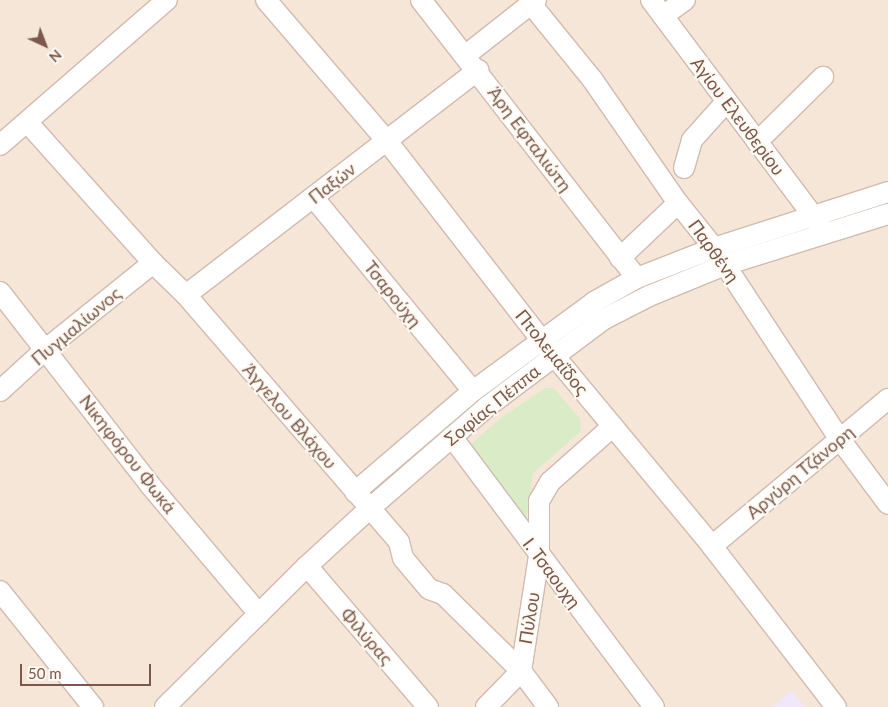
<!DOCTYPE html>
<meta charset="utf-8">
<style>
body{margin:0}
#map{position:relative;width:888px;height:707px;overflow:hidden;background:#fdf5eb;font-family:Lato,sans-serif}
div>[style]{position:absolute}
.residential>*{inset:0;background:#f5e6d8}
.education>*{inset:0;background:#f2e7fa}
.green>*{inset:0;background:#d9ecc7}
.roads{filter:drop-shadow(1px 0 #d1bbaf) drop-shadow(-1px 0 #d1bbaf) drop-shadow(0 1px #d1bbaf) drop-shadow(0 -1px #d1bbaf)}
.street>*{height:20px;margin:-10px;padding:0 10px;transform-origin:10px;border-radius:10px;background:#fff}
span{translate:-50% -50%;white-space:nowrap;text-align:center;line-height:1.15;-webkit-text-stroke:4px #fff9f2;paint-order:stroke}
.street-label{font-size:18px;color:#7a594c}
.north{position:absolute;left:20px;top:20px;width:50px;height:50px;-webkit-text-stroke:4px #fff9f2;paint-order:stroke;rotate:137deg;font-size:14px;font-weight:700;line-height:20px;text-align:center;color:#7a594c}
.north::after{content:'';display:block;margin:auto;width:18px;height:22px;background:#7a594c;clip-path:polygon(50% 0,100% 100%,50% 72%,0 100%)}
.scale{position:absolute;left:20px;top:664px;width:131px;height:22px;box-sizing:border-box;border:2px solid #7a594c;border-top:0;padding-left:6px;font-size:15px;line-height:18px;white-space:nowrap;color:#7a594c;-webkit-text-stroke:4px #fff9f2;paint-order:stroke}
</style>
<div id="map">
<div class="residential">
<div style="clip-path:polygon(0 0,888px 0,888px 707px,0 707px)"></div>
</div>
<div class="education">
<div style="clip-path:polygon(792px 691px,805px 707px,772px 707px)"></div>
</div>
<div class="green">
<div style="clip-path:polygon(545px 388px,554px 388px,580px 419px,581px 431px,533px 473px,526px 521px,470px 445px,502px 417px)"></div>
</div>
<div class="roads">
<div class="street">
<div style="left:266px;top:0;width:186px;rotate:49.4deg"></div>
<div style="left:387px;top:141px;width:253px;rotate:52.2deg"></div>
<div style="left:542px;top:341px;width:266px;rotate:50.3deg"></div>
<div style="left:712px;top:546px;width:203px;rotate:52.4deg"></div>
<div style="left:421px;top:0;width:352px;rotate:52.2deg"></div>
<div style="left:651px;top:0;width:281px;rotate:53.1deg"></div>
<div style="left:531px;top:4px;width:97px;rotate:50.9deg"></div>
<div style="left:592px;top:79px;width:151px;rotate:55.3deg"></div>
<div style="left:678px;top:203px;width:58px;rotate:51.3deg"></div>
<div style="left:714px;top:248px;width:227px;rotate:56.7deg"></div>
<div style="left:839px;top:438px;width:82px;rotate:53.4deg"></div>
<div style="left:663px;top:16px;width:27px;rotate:-36deg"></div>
<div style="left:466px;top:55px;width:89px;rotate:-38.2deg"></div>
<div style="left:28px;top:123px;width:188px;rotate:48.2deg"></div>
<div style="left:153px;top:263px;width:46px;rotate:44.1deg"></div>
<div style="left:186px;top:295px;width:326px;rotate:49.2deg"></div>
<div style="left:399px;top:542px;width:16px;rotate:76deg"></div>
<div style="left:403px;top:558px;width:40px;rotate:50deg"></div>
<div style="left:429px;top:589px;width:15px;rotate:20deg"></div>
<div style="left:443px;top:594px;width:110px;rotate:44.6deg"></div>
<div style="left:521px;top:671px;width:45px;rotate:53.1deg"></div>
<div style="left:757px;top:142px;width:93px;rotate:-44.6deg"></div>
<div style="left:0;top:145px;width:221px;rotate:-41deg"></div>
<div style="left:684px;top:168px;width:29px;rotate:-74deg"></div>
<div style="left:692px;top:140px;width:52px;rotate:-48.1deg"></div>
<div style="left:313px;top:197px;width:251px;rotate:50.5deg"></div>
<div style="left:620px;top:258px;width:80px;rotate:-43.5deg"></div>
<div style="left:0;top:292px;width:244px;rotate:52.1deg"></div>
<div style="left:150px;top:485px;width:169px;rotate:49.8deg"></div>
<div style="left:186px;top:295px;width:369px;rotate:-37.6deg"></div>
<div style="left:0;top:391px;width:62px;rotate:-42.4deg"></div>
<div style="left:46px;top:349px;width:137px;rotate:-38.8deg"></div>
<div style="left:452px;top:437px;width:337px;rotate:53.2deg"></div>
<div style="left:355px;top:492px;width:155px;rotate:-40.6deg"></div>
<div style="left:473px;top:391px;width:150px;rotate:-36.3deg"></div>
<div style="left:594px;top:302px;width:49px;rotate:-29.2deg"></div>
<div style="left:637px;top:278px;width:83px;rotate:-21.3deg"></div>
<div style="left:714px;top:248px;width:183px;rotate:-17.8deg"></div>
<div style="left:712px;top:546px;width:229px;rotate:-39.9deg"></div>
<div style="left:307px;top:566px;width:186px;rotate:49.4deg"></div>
<div style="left:0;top:591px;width:149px;rotate:51.3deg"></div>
<div style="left:165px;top:707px;width:200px;rotate:-44.8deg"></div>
<div style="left:307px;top:566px;width:84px;rotate:-42.6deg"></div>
<div style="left:369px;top:509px;width:157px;rotate:-40.9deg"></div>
<div style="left:488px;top:406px;width:145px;rotate:-36.9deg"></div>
<div style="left:604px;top:319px;width:51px;rotate:-27.1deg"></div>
<div style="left:649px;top:296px;width:82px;rotate:-22.2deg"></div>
<div style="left:725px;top:265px;width:171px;rotate:-17.4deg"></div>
<div style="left:486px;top:707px;width:50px;rotate:-45.8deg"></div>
<div style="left:521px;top:671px;width:116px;rotate:-81.1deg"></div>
<div style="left:539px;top:556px;width:55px;rotate:-90deg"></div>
<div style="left:539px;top:501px;width:22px;rotate:-60deg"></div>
<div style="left:550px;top:482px;width:84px;rotate:-41.6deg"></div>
</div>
</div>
<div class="street-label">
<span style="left:738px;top:116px;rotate:53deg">Αγίου Ελευθερίου</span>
<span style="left:530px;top:139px;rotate:53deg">Άρη Εφταλιώτη</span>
<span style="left:332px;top:183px;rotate:-38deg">Παξών</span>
<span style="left:714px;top:251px;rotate:54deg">Παρθένη</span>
<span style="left:393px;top:294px;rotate:51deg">Τσαρούχη</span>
<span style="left:76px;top:326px;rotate:-40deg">Πυγμαλίωνος</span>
<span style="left:552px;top:352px;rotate:51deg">Πτολεμαΐδος</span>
<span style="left:492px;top:405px;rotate:-39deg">Σοφίας Πέππα</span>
<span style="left:290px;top:416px;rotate:49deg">Άγγελου Βλάχου</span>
<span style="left:128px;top:454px;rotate:52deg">Νικηφόρου Φωκά</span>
<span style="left:800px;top:472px;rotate:-40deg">Αργύρη Τζάνορη</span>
<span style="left:552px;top:573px;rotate:53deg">Ι. Τσαουχη</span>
<span style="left:529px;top:618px;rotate:-81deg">Πύλου</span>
<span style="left:367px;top:636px;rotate:49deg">Φιλύρας</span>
</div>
<div class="north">N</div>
<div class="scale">50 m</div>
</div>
